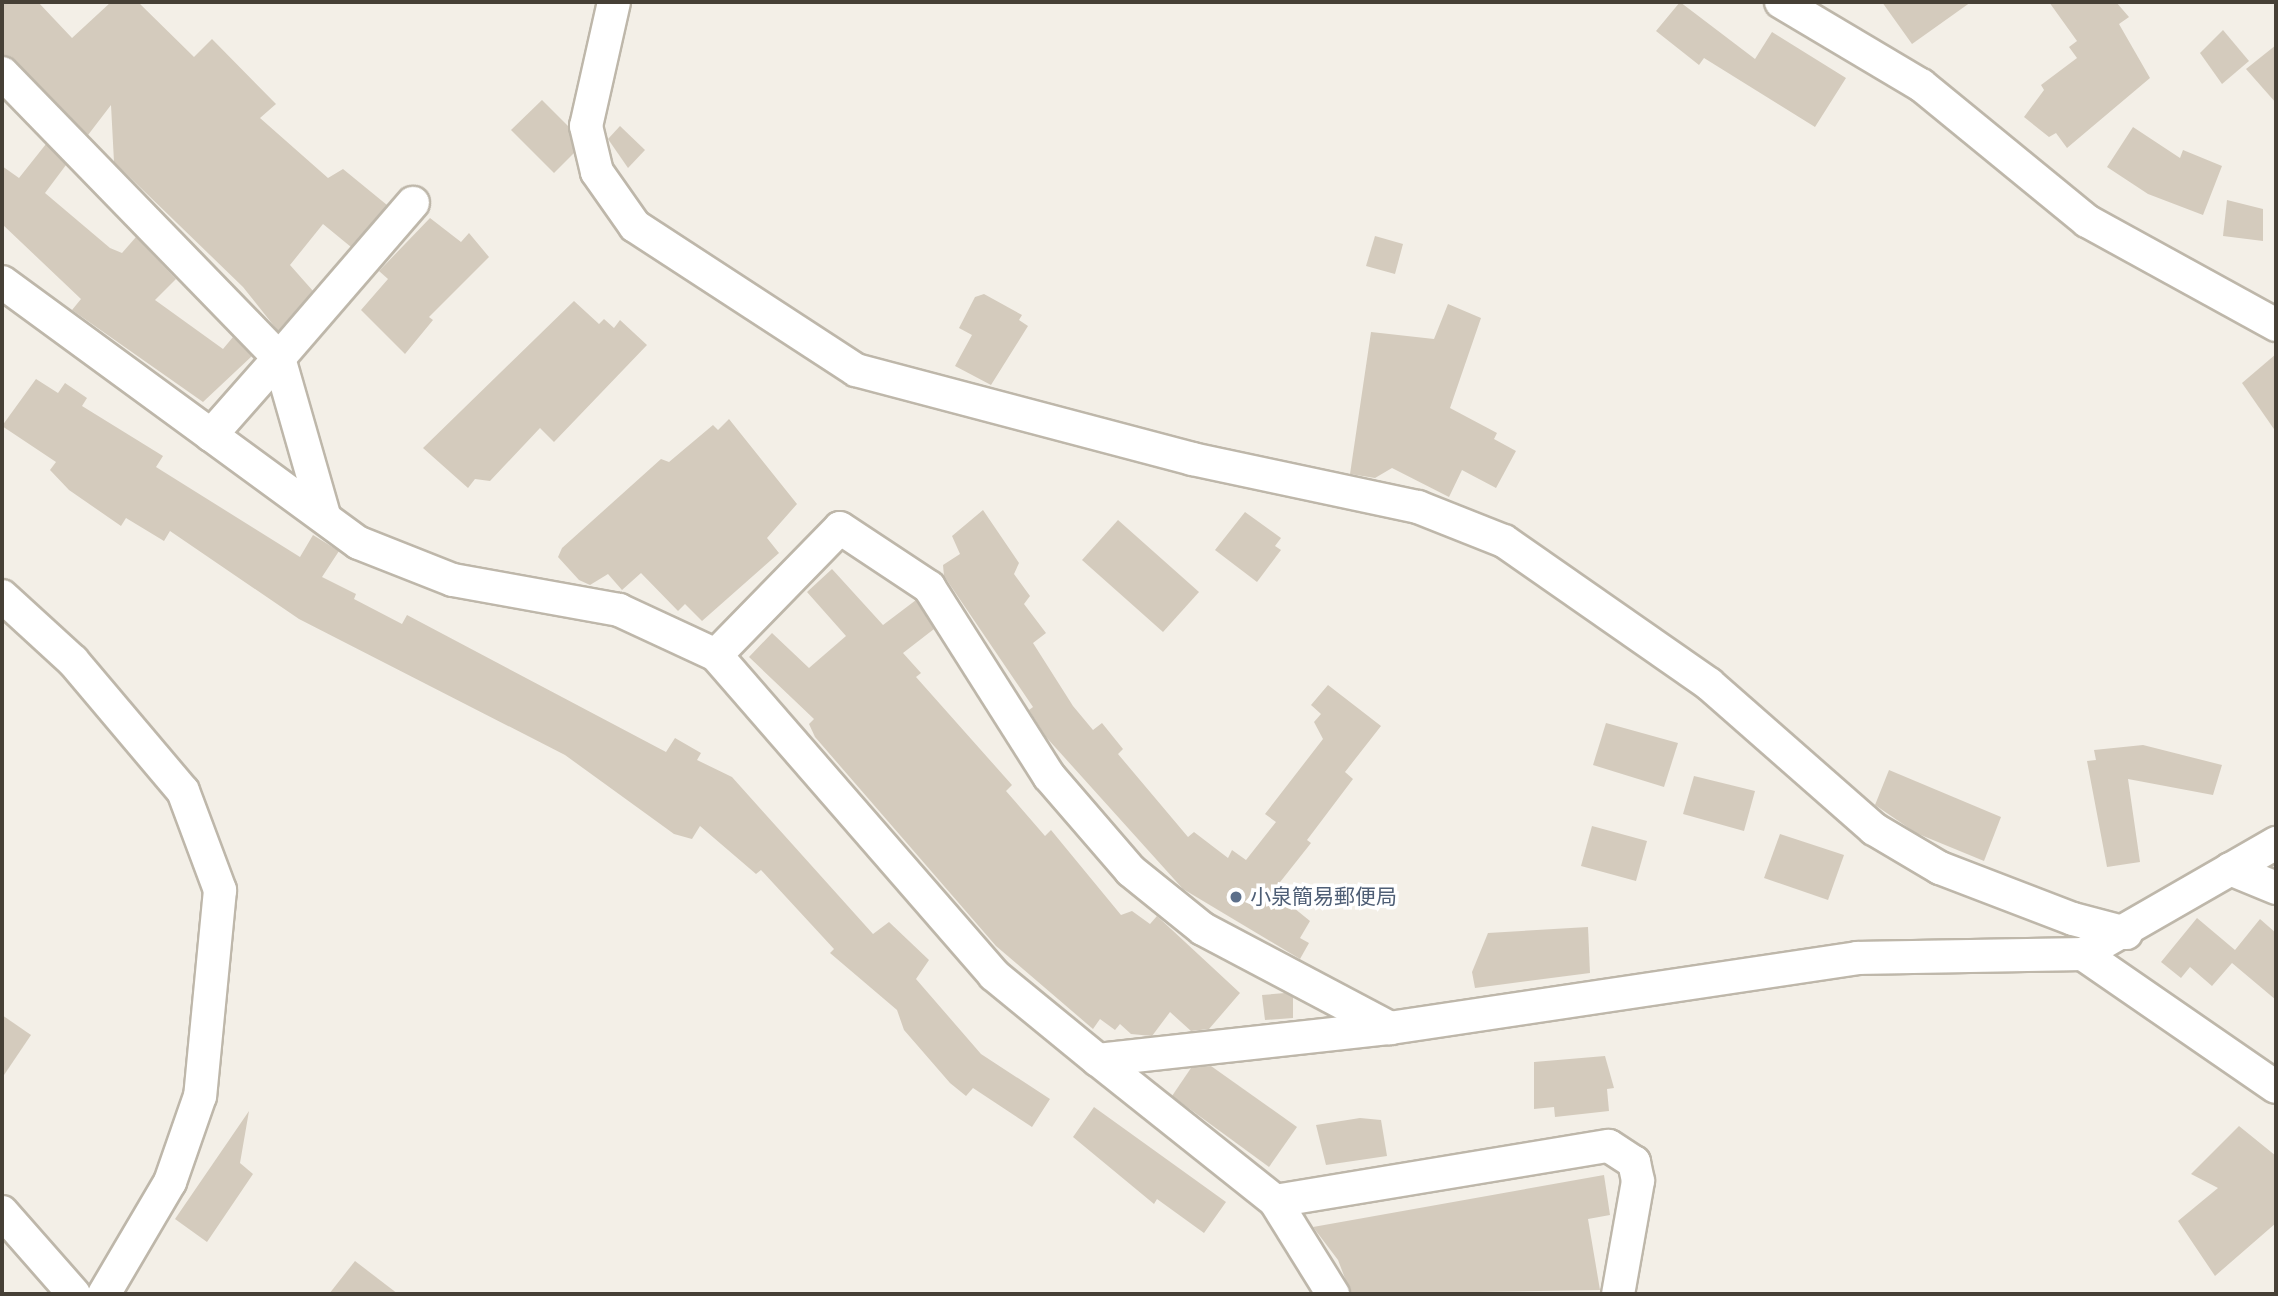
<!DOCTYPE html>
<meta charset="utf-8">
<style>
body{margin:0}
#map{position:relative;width:2278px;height:1296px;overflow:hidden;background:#f3efe7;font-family:"Roboto Condensed","Noto Sans JP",sans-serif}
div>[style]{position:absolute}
.building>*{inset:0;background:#d4cbbd}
.roads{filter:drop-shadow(2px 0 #beb7aa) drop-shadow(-2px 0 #beb7aa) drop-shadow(0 2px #beb7aa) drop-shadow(0 -2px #beb7aa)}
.street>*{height:32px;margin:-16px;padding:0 16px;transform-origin:16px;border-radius:16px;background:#fff}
.dots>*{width:19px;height:19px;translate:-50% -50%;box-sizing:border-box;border:4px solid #fff;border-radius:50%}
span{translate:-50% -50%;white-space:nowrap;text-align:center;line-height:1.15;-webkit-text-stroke:7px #fff;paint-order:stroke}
.service-label{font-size:21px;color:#4e5e75}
.left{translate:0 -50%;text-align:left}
.frame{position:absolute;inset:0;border:4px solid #464036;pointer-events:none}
</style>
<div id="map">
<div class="building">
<div style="clip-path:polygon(2px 2px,38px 2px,72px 38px,111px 2px,138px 2px,194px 57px,212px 39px,276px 104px,260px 118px,328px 178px,343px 169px,387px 205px,351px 247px,323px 224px,290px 265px,313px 291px,278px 331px,243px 287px,114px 162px,111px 105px,88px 135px,15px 60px,2px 55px)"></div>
<div style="clip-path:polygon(1680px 2px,1755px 59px,1772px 32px,1846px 78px,1815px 127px,1704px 58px,1699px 65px,1656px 31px)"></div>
<div style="clip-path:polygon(1882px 2px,1971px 2px,1912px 44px)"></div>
<div style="clip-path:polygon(2049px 2px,2116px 2px,2129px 17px,2119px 24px,2150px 78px,2067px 148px,2056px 133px,2049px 137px,2024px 117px,2044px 90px,2041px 85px,2077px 58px,2069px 47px,2077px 41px)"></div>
<div style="clip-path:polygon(2223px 30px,2249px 61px,2222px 84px,2200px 53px)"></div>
<div style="clip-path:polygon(2276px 45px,2276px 103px,2246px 69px)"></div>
<div style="clip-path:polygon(542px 100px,568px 126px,574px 153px,554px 173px,511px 130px)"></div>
<div style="clip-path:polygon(620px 126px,645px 150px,628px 168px,608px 139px)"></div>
<div style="clip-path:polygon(2133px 127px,2180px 158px,2183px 150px,2222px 166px,2203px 215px,2148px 194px,2107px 167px)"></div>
<div style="clip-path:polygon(46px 144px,66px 165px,45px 193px,110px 248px,122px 253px,136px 237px,176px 279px,155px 300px,223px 349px,233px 337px,252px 356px,203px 402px,72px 310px,81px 299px,2px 224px,2px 166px,19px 178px)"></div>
<div style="clip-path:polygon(2227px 200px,2263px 209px,2263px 241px,2223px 236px)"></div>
<div style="clip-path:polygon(430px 218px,461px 242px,469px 233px,489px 257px,429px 317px,433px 320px,405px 354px,361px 310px,388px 279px,379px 271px)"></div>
<div style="clip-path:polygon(1375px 236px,1403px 244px,1395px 274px,1366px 266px)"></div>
<div style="clip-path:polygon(984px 294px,1022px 315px,1019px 320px,1028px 326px,991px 385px,955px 366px,972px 335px,959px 328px,975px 297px)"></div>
<div style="clip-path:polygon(574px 301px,599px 324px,604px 319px,614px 328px,620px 320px,647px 345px,554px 442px,540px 428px,490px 481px,475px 479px,468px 488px,423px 448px)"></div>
<div style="clip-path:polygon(1448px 304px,1481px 318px,1450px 408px,1497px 433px,1494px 439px,1516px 451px,1496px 488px,1462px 470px,1449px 497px,1392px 468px,1375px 478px,1350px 474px,1371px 332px,1434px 339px)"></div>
<div style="clip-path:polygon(2276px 354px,2276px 432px,2242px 383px)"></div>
<div style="clip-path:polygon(36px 379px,58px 393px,65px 383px,87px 398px,82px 406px,163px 456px,156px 467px,300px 557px,313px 535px,339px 551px,322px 577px,356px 594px,354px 599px,402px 624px,407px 615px,666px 752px,675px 738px,701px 753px,697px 760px,732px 777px,873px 934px,889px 922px,929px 960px,916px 979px,981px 1054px,1050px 1099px,1032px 1127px,973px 1088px,966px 1096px,950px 1083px,904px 1030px,897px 1010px,830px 953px,834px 949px,761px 870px,756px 874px,700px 826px,692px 839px,674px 834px,565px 755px,299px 619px,170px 531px,164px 541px,126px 518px,121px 526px,69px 490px,50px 470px,56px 462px,2px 426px)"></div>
<div style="clip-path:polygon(729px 419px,797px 504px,767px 538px,779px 553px,702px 621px,685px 604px,678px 611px,641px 573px,622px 590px,608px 574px,590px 585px,579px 580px,558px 557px,562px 548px,661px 459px,669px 462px,713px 425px,718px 430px)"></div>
<div style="clip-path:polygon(983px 510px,1019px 563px,1014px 574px,1030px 596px,1024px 604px,1046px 633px,1033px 643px,1073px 706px,1093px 730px,1102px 723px,1123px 749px,1118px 754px,1188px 837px,1194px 832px,1228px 858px,1232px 850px,1246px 860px,1276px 822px,1265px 814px,1323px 739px,1314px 722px,1321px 714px,1311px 705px,1328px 685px,1381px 726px,1345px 772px,1353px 779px,1307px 840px,1311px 843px,1273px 891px,1310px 921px,1300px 938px,1309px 943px,1300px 959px,1183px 889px,1046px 737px,1029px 710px,1033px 707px,944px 576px,943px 565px,960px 554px,952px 536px)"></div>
<div style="clip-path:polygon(1245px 512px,1281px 538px,1275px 546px,1281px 550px,1257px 582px,1215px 550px)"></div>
<div style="clip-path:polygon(1118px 520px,1199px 592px,1163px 632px,1082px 560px)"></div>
<div style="clip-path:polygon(832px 569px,883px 625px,916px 600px,934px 629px,903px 653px,921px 673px,916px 677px,1012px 785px,1006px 791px,1045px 836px,1051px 830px,1121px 915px,1132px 911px,1150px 924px,1157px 916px,1240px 993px,1209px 1029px,1191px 1031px,1170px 1012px,1152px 1036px,1131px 1034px,1120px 1024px,1115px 1030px,1100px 1019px,1093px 1029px,996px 946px,815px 737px,809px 724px,814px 719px,749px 657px,772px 633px,809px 668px,846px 636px,807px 592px)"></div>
<div style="clip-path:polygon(1606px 723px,1678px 743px,1664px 787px,1593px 765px)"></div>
<div style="clip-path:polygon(2143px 745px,2222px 765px,2213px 795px,2128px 779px,2140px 862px,2107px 867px,2087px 761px,2096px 760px,2094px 750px)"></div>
<div style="clip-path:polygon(1889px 770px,2001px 817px,1984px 861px,1916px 833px,1875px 805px)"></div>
<div style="clip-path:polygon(1694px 776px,1755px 791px,1744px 831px,1683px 814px)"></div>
<div style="clip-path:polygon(1592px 826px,1647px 841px,1636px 881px,1581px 866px)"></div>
<div style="clip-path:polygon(1780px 834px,1844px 855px,1828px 900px,1764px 878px)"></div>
<div style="clip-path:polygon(2197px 918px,2235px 950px,2260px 919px,2276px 933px,2276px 1000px,2232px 963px,2212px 986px,2190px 967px,2181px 978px,2161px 962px)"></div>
<div style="clip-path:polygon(1588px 927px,1590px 973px,1475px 988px,1472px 972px,1488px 933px)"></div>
<div style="clip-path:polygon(1285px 993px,1293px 997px,1293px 1018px,1265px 1020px,1262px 995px)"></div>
<div style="clip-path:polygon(2px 1015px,31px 1035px,2px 1078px)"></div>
<div style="clip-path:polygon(1605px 1056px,1614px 1088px,1607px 1089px,1609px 1111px,1555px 1117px,1554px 1107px,1534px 1109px,1534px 1062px)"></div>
<div style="clip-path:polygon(1211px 1066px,1297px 1127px,1269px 1167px,1172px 1096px,1191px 1068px)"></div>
<div style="clip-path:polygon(1094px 1107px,1226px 1202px,1204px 1233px,1157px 1199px,1154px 1204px,1073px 1137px)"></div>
<div style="clip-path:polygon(249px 1111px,240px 1163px,253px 1174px,207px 1242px,175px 1219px)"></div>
<div style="clip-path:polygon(1360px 1118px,1381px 1120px,1387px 1156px,1326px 1165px,1316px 1125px)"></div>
<div style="clip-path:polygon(2239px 1126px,2276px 1156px,2276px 1223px,2215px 1276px,2178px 1221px,2218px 1188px,2191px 1174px)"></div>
<div style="clip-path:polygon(1604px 1175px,1610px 1215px,1588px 1219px,1600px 1290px,1351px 1294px,1338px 1260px,1313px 1227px)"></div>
<div style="clip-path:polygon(355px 1261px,398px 1294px,329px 1294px)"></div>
</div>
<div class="roads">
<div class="street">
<div style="left:614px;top:2px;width:127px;rotate:102.7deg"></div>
<div style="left:586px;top:126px;width:47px;rotate:76.6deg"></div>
<div style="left:597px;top:172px;width:66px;rotate:54.9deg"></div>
<div style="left:635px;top:226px;width:264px;rotate:33.1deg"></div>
<div style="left:856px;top:370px;width:348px;rotate:14.8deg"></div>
<div style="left:1192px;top:459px;width:231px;rotate:12deg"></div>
<div style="left:1418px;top:507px;width:92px;rotate:21.6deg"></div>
<div style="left:1504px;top:541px;width:250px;rotate:34.9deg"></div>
<div style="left:1709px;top:684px;width:220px;rotate:41.3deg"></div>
<div style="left:1874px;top:829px;width:77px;rotate:30.6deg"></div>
<div style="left:1940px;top:868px;width:142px;rotate:21deg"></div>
<div style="left:2073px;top:919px;width:55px;rotate:14.8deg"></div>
<div style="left:1781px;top:2px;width:163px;rotate:30.7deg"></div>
<div style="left:1921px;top:85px;width:215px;rotate:39.3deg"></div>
<div style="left:2087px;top:221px;width:216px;rotate:28.8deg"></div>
<div style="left:2px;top:73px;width:397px;rotate:45.8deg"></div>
<div style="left:279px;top:358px;width:103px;rotate:131.4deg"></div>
<div style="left:2px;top:282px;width:442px;rotate:36.2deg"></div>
<div style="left:359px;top:543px;width:101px;rotate:21.5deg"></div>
<div style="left:453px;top:580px;width:169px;rotate:10.2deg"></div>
<div style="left:619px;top:610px;width:107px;rotate:24.9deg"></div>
<div style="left:716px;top:655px;width:424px;rotate:49deg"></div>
<div style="left:994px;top:975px;width:134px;rotate:39.3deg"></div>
<div style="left:1098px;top:1060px;width:294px;rotate:-6.3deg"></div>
<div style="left:1390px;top:1028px;width:472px;rotate:-8.5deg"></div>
<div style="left:1857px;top:958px;width:226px;rotate:-1deg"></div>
<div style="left:2083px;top:954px;width:223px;rotate:-29.9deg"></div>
<div style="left:324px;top:515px;width:163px;rotate:-106deg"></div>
<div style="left:279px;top:358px;width:205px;rotate:-49.2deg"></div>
<div style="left:2px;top:596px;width:96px;rotate:42.5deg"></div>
<div style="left:73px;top:661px;width:170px;rotate:49.8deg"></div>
<div style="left:183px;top:791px;width:106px;rotate:69.5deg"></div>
<div style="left:220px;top:890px;width:207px;rotate:95.5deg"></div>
<div style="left:200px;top:1096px;width:91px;rotate:109.2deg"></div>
<div style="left:170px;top:1182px;width:130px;rotate:120.5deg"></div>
<div style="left:716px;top:655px;width:177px;rotate:-45.7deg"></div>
<div style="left:840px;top:528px;width:107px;rotate:33.5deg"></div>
<div style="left:929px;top:587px;width:224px;rotate:57.6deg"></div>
<div style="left:1049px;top:776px;width:125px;rotate:49.2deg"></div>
<div style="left:1131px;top:871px;width:92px;rotate:38.9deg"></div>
<div style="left:1203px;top:929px;width:212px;rotate:27.9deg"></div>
<div style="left:2230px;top:869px;width:50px;rotate:22.4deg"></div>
<div style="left:2083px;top:954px;width:234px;rotate:34.6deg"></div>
<div style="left:1098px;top:1060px;width:226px;rotate:38.5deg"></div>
<div style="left:1275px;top:1201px;width:110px;rotate:58.1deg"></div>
<div style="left:1275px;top:1201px;width:338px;rotate:-9.4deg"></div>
<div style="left:1609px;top:1146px;width:30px;rotate:33deg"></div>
<div style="left:1634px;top:1162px;width:19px;rotate:78deg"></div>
<div style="left:1638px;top:1181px;width:115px;rotate:100deg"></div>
<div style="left:2px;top:1212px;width:109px;rotate:48.7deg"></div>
</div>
</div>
<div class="dots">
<div style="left:1236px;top:897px;background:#5c6f8a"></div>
</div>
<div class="service-label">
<span class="left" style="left:1250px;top:897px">小泉簡易郵便局</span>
</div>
<div class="frame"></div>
</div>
